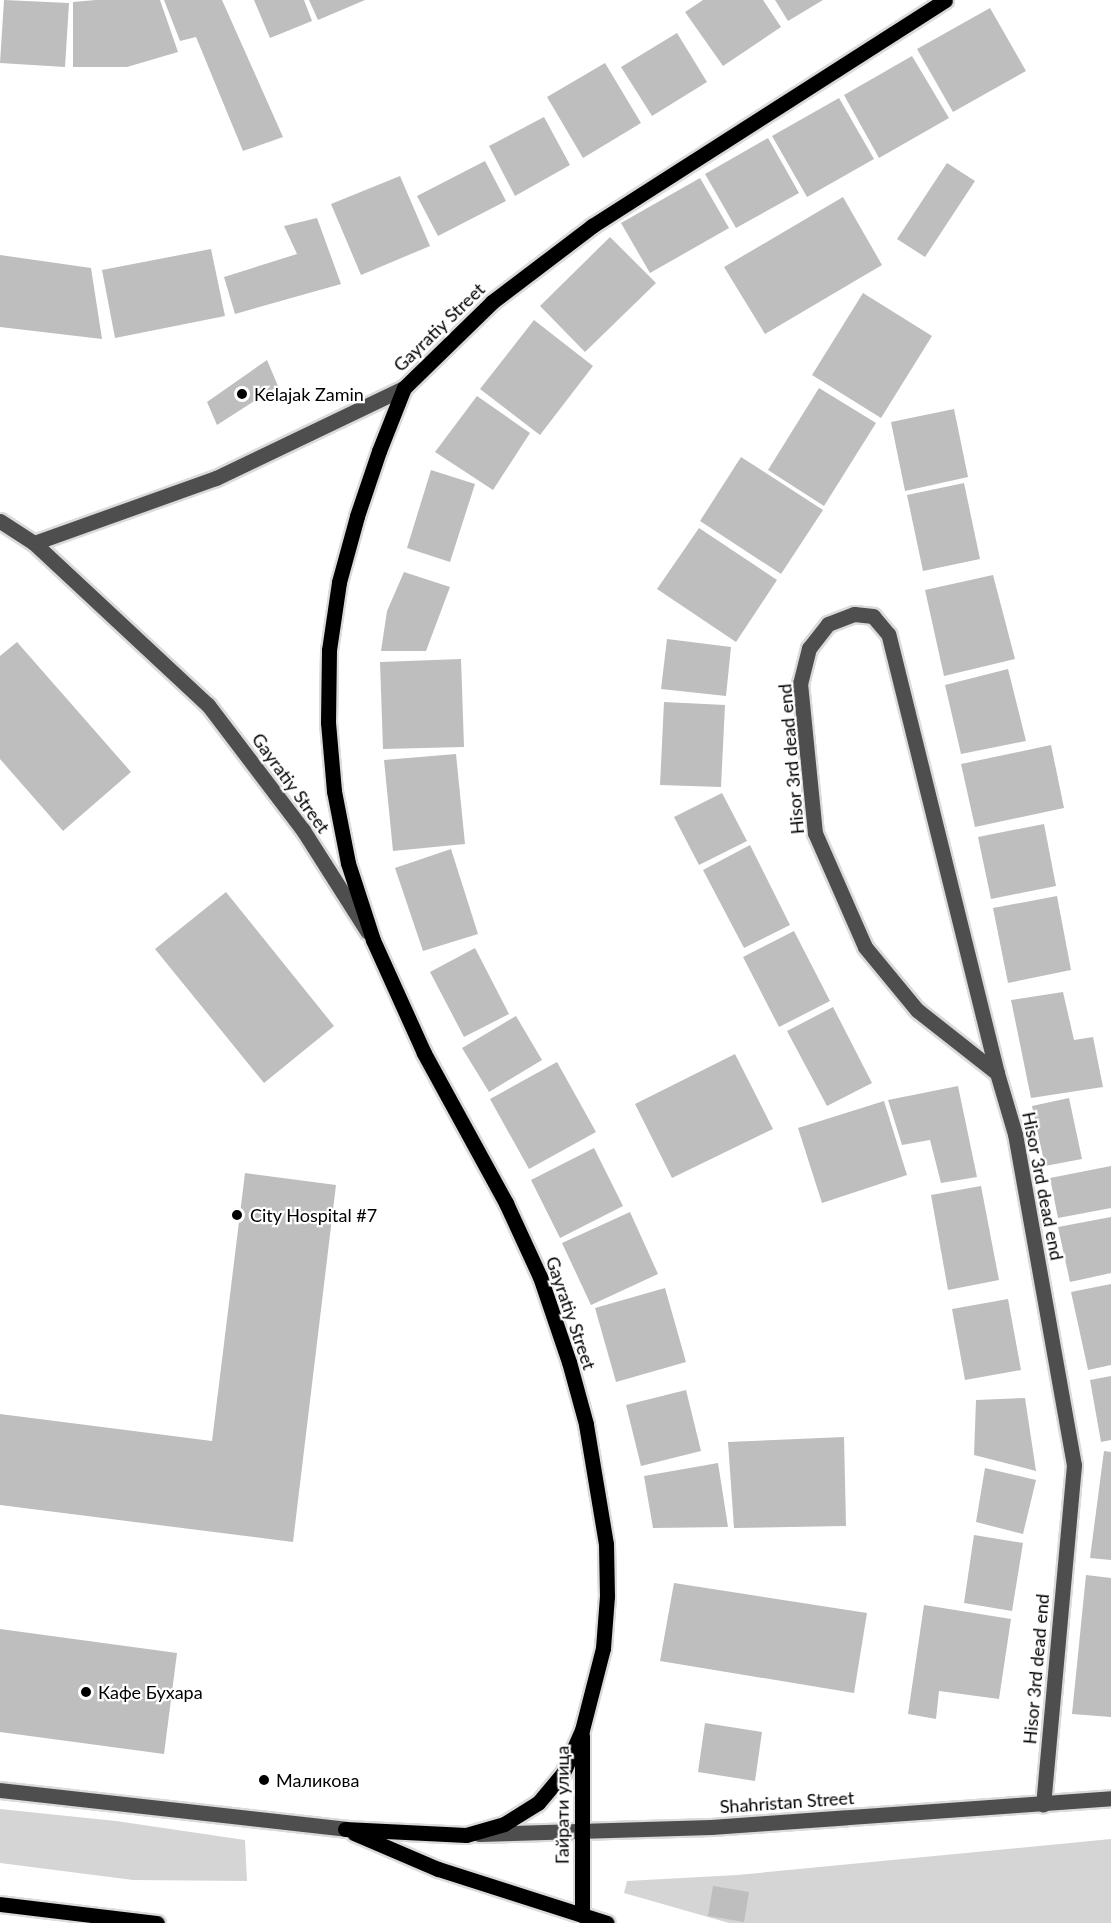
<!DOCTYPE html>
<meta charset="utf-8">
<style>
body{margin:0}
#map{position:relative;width:1111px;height:1923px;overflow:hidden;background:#fff;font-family:Lato,sans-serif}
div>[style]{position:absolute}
.green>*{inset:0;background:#d5d5d5}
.building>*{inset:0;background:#bebebe}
.roads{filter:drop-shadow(2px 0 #dbdbdb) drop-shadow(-2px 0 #dbdbdb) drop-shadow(0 2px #dbdbdb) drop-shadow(0 -2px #dbdbdb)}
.minor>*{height:15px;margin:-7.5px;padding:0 7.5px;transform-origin:7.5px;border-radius:7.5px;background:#4e4e4e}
.major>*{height:15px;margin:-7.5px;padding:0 7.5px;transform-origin:7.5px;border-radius:7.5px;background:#000}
.dots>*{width:16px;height:16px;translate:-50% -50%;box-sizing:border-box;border:3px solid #fff;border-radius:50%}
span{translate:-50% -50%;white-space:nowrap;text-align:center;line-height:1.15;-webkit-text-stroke:4.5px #fff;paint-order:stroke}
.street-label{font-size:18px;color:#000}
.poi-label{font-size:18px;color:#000}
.left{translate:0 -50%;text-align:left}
</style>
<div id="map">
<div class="green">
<div style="clip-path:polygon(0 1809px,116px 1821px,245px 1840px,247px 1881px,133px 1880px,0 1863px)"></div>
<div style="clip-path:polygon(1111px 1839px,1111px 1923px,729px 1923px,624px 1893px,627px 1881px,737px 1875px)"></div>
</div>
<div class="building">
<div style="clip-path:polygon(4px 0,69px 3px,65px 67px,0 63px)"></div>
<div style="clip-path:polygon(96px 0,160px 0,178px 52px,127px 67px,73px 67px,73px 2px)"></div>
<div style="clip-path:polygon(164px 0,222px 0,283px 137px,243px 151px,196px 37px,180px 41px)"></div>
<div style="clip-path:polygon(254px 0,304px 0,312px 21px,270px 38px)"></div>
<div style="clip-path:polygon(309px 0,365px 0,318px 20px)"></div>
<div style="clip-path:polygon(703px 0,763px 0,781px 27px,723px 66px,685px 12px)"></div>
<div style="clip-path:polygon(775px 0,823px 0,788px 21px)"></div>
<div style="clip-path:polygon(990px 8px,1026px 71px,953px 112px,917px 49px)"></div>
<div style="clip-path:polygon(677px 33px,707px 82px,652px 116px,621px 67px)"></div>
<div style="clip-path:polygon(912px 56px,949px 118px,879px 158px,844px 95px)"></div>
<div style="clip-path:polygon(605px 63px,641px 123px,583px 158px,547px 97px)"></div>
<div style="clip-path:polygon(839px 98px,874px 159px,807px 197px,772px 136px)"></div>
<div style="clip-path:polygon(544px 117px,570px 165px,515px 196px,489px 146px)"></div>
<div style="clip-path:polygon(768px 138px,799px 193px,736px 228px,705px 174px)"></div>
<div style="clip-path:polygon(485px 161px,506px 201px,438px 236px,417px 196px)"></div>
<div style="clip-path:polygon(947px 163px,975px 181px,925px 257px,897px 239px)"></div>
<div style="clip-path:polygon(400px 176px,430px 246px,361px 275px,331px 204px)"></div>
<div style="clip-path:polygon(700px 178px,729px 228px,650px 273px,621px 223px)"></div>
<div style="clip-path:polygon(843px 197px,882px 265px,765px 334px,724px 267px)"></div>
<div style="clip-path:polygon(317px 218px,341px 284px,235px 314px,224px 277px,297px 254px,284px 226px)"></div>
<div style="clip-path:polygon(610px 237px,656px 283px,585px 352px,540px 306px)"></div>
<div style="clip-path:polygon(211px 249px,225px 316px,115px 338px,102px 270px)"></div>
<div style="clip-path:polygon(0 255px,91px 268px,102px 339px,0 327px)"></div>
<div style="clip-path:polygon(863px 293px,932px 336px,881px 418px,812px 375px)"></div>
<div style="clip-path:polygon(534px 320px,593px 366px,540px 435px,480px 389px)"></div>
<div style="clip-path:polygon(267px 360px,278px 386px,217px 425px,207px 402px)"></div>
<div style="clip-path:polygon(819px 388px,876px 423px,824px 506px,768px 470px)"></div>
<div style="clip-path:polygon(477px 396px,530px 433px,493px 490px,435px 452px)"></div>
<div style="clip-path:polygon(954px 409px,968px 477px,905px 491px,891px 422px)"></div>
<div style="clip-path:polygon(741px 457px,823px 510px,781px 574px,700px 521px)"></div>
<div style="clip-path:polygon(431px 470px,475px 484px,450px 562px,407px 548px)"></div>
<div style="clip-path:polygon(964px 483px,980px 559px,923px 571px,907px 495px)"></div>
<div style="clip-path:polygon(699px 528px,777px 580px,736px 642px,657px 589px)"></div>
<div style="clip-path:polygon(404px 572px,450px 587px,426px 651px,381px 651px,387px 611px)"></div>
<div style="clip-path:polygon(993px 575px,1015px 659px,944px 676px,925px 590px)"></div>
<div style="clip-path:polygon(667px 639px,731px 647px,726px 696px,661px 689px)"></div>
<div style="clip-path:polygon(17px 642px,131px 772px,63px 831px,0 759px,0 656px)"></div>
<div style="clip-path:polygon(461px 659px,464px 747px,383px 749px,380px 662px)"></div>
<div style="clip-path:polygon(1008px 669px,1026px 741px,961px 754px,945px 685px)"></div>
<div style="clip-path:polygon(664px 702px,725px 705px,721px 787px,660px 785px)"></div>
<div style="clip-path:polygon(1051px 745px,1064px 808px,975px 827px,961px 764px)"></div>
<div style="clip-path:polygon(456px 754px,465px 844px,393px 851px,384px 760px)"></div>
<div style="clip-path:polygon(722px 793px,747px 841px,699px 865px,674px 817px)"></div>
<div style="clip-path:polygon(1044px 824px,1056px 886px,991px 899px,978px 837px)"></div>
<div style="clip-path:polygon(750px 845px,790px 925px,744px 948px,703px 870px)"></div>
<div style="clip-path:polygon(451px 849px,478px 934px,423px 951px,395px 868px)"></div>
<div style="clip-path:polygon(226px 892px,334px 1026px,264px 1083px,155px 949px)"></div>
<div style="clip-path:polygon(1057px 896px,1071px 970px,1008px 983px,993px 908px)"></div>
<div style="clip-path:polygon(794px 931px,830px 1001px,779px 1027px,743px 957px)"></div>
<div style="clip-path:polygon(475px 948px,509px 1014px,464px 1037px,430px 972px)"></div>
<div style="clip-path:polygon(1063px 992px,1074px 1040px,1093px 1037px,1103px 1087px,1031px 1098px,1011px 1000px)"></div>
<div style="clip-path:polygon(833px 1007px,872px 1083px,827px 1106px,787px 1031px)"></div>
<div style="clip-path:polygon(516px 1016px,542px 1060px,489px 1092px,462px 1048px)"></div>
<div style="clip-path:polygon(735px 1054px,773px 1129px,672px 1178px,635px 1104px)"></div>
<div style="clip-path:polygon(557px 1062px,596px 1132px,529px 1169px,490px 1099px)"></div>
<div style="clip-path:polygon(958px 1086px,977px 1177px,941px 1183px,930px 1140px,902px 1145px,888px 1100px)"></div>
<div style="clip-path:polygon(1069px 1098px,1082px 1159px,1045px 1166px,1032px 1106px)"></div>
<div style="clip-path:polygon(884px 1101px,907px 1175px,822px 1203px,798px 1128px)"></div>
<div style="clip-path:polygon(594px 1148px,623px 1206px,560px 1238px,531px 1180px)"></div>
<div style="clip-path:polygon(1111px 1166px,1111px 1208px,1058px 1218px,1050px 1178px)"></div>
<div style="clip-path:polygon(245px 1173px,336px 1185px,293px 1542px,0 1505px,0 1414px,212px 1441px)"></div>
<div style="clip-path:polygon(981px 1186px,999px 1280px,948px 1290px,931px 1195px)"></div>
<div style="clip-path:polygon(630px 1212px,658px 1274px,591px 1305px,562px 1243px)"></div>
<div style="clip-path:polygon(1111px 1217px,1111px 1273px,1070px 1282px,1058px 1227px)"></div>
<div style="clip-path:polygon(1111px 1284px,1111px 1365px,1088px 1370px,1071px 1292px)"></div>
<div style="clip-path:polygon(665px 1288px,686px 1362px,616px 1382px,595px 1308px)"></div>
<div style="clip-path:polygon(1008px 1299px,1021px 1370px,965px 1380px,952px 1309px)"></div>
<div style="clip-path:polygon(1111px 1376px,1111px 1440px,1101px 1442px,1090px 1380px)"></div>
<div style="clip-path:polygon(686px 1390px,701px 1451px,641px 1466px,626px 1405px)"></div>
<div style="clip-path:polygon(1025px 1398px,1036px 1471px,974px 1455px,976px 1400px)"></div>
<div style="clip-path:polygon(844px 1437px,846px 1526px,734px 1528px,728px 1442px)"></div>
<div style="clip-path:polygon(1104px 1451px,1111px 1452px,1111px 1560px,1090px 1558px)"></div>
<div style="clip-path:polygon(718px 1463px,728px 1527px,653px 1528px,644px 1476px)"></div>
<div style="clip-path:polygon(985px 1468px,1036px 1480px,1023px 1534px,976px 1522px)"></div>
<div style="clip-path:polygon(974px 1535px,1023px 1543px,1012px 1611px,964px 1603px)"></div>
<div style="clip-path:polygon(1086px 1575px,1111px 1578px,1111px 1717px,1072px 1714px)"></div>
<div style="clip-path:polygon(674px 1583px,867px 1613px,854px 1693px,660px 1661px)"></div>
<div style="clip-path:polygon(924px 1605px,1011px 1619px,999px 1699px,939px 1691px,936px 1719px,908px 1714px)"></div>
<div style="clip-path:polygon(0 1629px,177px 1653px,164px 1754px,0 1732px)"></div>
<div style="clip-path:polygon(705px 1723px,762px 1732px,755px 1781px,698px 1772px)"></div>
<div style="clip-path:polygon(713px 1886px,749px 1892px,744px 1922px,708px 1916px)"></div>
</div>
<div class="roads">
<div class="minor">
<div style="left:0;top:521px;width:40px;rotate:32.9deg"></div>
<div style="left:34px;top:543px;width:238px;rotate:43deg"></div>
<div style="left:208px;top:705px;width:157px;rotate:52.8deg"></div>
<div style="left:303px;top:830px;width:120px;rotate:57.6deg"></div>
<div style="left:34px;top:543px;width:193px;rotate:-19.7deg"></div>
<div style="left:216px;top:478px;width:208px;rotate:-25.6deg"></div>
<div style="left:997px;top:1073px;width:452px;rotate:-103.9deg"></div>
<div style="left:888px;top:634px;width:23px;rotate:-130deg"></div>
<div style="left:873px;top:616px;width:19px;rotate:-174deg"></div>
<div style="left:854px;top:614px;width:28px;rotate:159deg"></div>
<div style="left:828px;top:624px;width:31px;rotate:128deg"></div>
<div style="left:809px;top:648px;width:36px;rotate:104deg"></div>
<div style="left:800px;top:683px;width:151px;rotate:84.3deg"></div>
<div style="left:815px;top:833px;width:124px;rotate:66.3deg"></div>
<div style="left:865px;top:947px;width:82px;rotate:50.5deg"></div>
<div style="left:917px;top:1010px;width:102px;rotate:38.2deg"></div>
<div style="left:997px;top:1073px;width:64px;rotate:73.6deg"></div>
<div style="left:1015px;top:1134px;width:336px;rotate:79.9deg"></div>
<div style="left:1074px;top:1465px;width:341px;rotate:95.2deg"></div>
<div style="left:0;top:1790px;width:347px;rotate:6.4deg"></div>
<div style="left:479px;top:1834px;width:232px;rotate:-1.7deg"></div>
<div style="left:711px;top:1827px;width:401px;rotate:-4.1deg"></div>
</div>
<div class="major">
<div style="left:582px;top:1736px;width:179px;rotate:90deg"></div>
<div style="left:345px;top:1829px;width:121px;rotate:2.8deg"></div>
<div style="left:466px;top:1835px;width:40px;rotate:-16deg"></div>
<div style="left:504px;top:1824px;width:40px;rotate:-32deg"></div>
<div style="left:538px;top:1803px;width:39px;rotate:-50deg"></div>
<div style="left:563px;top:1773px;width:47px;rotate:-66.2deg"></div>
<div style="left:582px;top:1730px;width:85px;rotate:-75.6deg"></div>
<div style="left:603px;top:1648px;width:52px;rotate:-85.6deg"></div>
<div style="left:607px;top:1596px;width:52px;rotate:-91.1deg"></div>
<div style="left:606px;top:1544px;width:122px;rotate:-99.5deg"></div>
<div style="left:586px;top:1424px;width:64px;rotate:-105.3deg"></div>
<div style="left:569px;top:1362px;width:90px;rotate:-108.8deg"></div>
<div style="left:540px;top:1277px;width:81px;rotate:-114.7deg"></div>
<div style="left:506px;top:1203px;width:171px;rotate:-118.7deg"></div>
<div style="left:424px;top:1053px;width:124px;rotate:-114.3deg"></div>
<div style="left:373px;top:940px;width:81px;rotate:-108deg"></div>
<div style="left:348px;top:863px;width:73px;rotate:-101deg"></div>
<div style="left:334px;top:791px;width:69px;rotate:-95deg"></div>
<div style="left:328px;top:722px;width:72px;rotate:-89.2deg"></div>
<div style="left:329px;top:650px;width:69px;rotate:-81.6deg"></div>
<div style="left:339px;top:582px;width:68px;rotate:-74.7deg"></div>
<div style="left:357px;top:516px;width:69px;rotate:-71.3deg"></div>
<div style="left:379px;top:451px;width:68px;rotate:-68.4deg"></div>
<div style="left:404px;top:388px;width:123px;rotate:-44.3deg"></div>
<div style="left:492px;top:302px;width:126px;rotate:-37.2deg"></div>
<div style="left:592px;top:226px;width:419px;rotate:-32.6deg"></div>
<div style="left:354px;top:1833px;width:91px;rotate:23.2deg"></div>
<div style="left:438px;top:1869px;width:177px;rotate:17.7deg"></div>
<div style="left:0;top:1904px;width:158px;rotate:6.9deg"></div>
</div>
</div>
<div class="dots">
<div style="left:242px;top:394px;background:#000"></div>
<div style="left:237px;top:1215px;background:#000"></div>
<div style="left:86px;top:1692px;background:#000"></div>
<div style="left:264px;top:1780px;background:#000"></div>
</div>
<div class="street-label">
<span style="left:439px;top:327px;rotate:-44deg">Gayratiy Street</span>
<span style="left:791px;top:759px;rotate:-95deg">Hisor 3rd dead end</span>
<span style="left:291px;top:783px;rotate:54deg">Gayratiy Street</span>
<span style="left:1043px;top:1186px;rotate:79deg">Hisor 3rd dead end</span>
<span style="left:571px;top:1313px;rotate:71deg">Gayratiy Street</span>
<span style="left:1036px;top:1669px;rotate:-85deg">Hisor 3rd dead end</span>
<span style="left:787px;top:1802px;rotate:-4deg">Shahristan Street</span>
<span style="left:562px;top:1805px;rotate:-90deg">Гайрати улица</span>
</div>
<div class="poi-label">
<span class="left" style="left:254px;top:394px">Kelajak Zamin</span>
<span class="left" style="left:250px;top:1215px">City Hospital #7</span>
<span class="left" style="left:98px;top:1692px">Кафе Бухара</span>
<span class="left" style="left:276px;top:1780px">Маликова</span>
</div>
</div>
